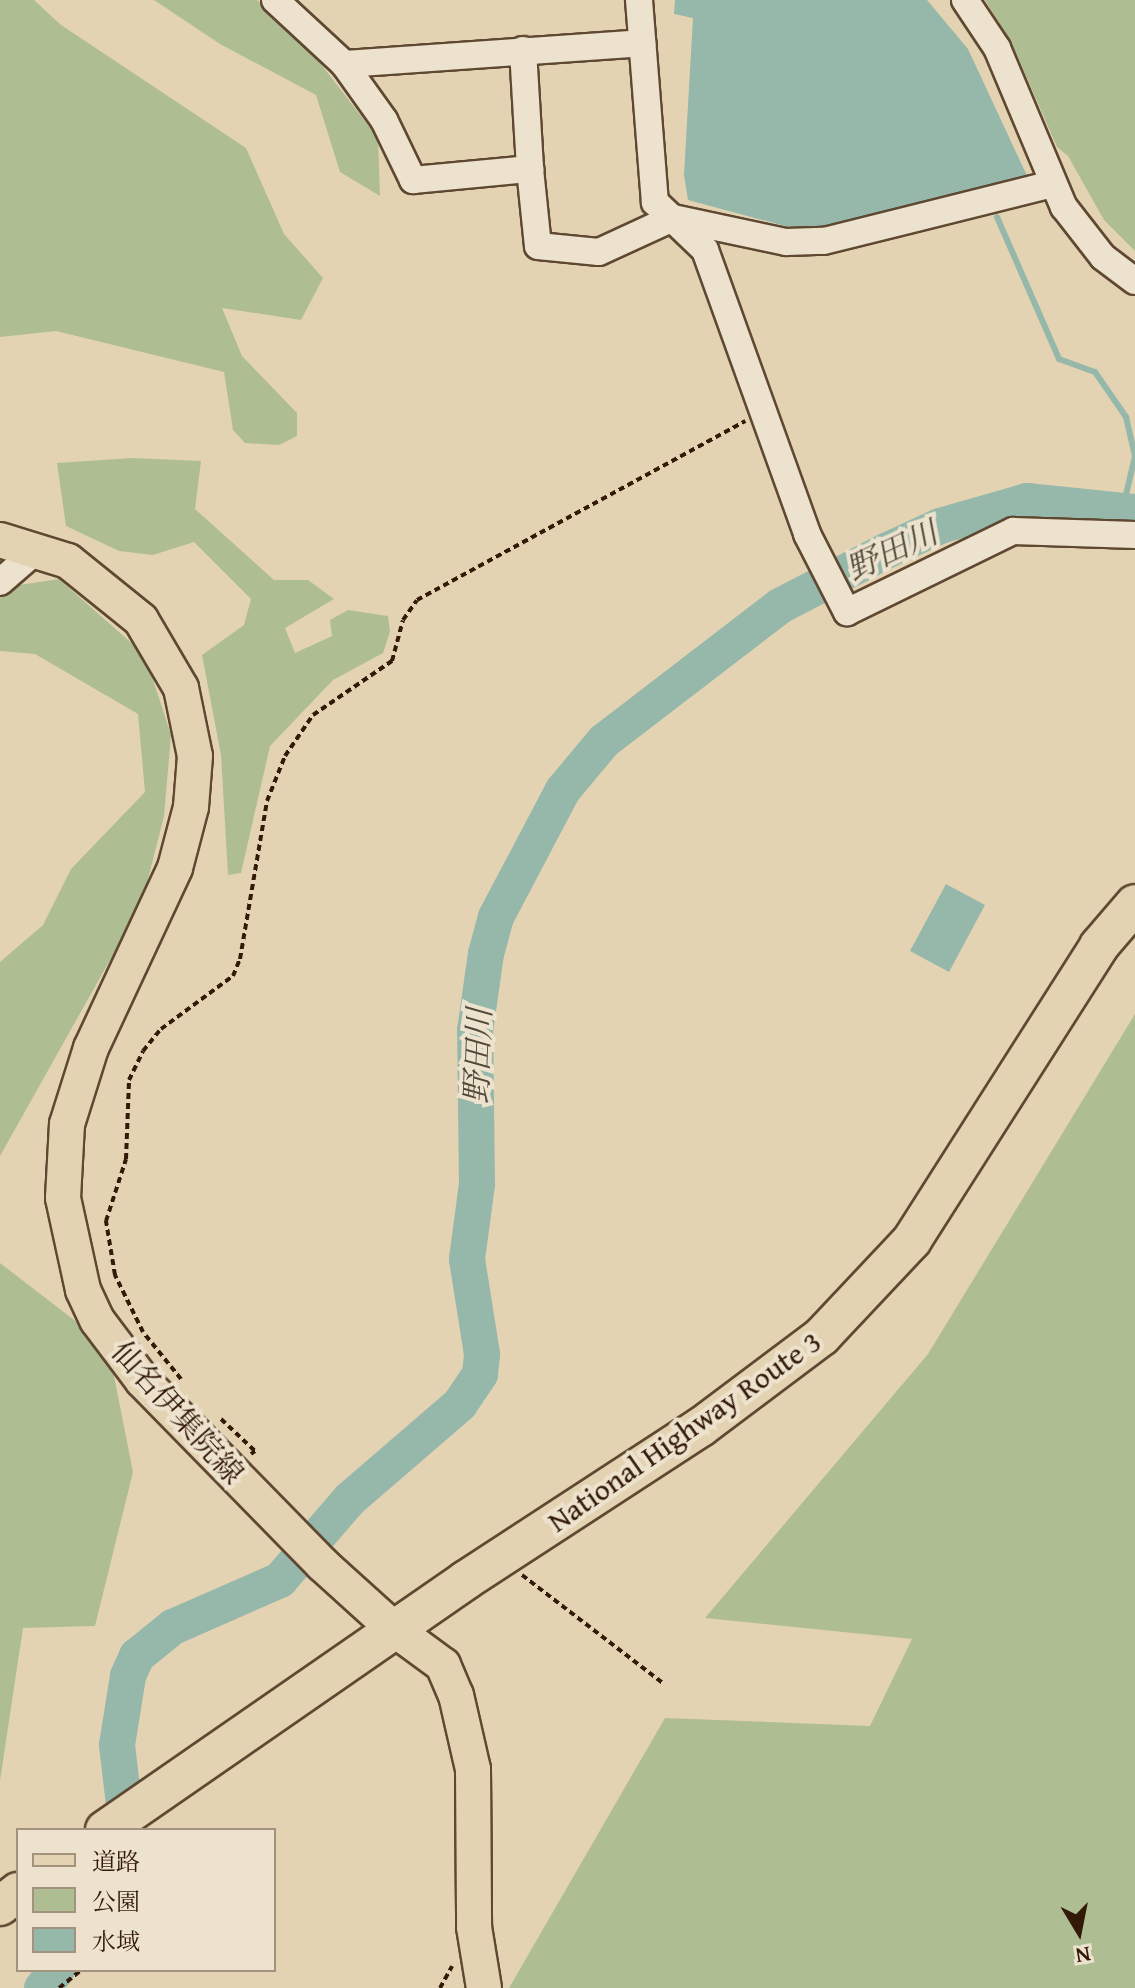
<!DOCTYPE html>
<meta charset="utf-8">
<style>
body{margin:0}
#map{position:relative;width:1135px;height:1988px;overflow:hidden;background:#e4d3b2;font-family:"Gentium Book Plus","Noto Serif JP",serif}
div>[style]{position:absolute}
.green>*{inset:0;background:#aebe92}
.water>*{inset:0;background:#95b8ab}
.stream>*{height:6px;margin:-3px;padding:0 3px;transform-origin:3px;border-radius:3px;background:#95b8ab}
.river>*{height:36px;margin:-18px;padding:0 18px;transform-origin:18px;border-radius:18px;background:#95b8ab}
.path>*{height:4px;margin-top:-2px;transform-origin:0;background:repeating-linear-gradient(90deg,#331a08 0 6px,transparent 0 10px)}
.roads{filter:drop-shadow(2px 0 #5f4832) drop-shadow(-2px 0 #5f4832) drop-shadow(0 2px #5f4832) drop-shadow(0 -2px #5f4832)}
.minor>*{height:26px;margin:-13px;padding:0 13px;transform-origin:13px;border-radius:13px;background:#ede2cd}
.major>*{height:34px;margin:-17px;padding:0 17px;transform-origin:17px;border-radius:17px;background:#e4d3b2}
.highway>*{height:38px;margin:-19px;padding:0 19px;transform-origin:19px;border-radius:19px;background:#e4d3b2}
span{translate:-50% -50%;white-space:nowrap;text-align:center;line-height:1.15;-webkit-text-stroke:8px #ede2cd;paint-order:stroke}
.street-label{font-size:30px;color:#331a08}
.water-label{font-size:32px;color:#504939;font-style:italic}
.legend{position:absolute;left:16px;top:1828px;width:260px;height:144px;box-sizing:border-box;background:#ede2cd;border:2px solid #a3927e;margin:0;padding:10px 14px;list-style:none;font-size:24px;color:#331a08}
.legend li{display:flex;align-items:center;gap:16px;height:40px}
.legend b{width:40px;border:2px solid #a3927e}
.north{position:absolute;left:1039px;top:1892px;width:80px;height:80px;-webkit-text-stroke:6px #ede2cd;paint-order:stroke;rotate:170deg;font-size:22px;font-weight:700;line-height:32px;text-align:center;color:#331a08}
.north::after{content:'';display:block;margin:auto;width:28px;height:36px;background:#331a08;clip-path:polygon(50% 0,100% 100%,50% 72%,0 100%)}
</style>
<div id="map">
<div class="green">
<div style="clip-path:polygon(0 0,34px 0,61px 25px,246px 148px,284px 234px,323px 278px,301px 320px,222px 308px,242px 356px,297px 413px,297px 436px,279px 445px,245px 443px,233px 430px,224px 372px,56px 331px,0 337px)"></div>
<div style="clip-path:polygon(154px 0,257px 0,307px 46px,378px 138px,380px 196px,340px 172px,316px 95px,220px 44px)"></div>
<div style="clip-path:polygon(985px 0,1135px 0,1135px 251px,1104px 220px,1068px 156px,1057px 147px,1012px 44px)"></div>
<div style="clip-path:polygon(132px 458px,201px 461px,195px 509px,274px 580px,308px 580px,334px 599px,285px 628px,295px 653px,332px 636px,330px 620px,348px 610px,388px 616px,390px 632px,383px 653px,333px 680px,270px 746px,241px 873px,228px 875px,221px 755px,202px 655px,244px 625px,251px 599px,194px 542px,153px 555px,119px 551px,66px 526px,57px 463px)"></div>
<div style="clip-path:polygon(59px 579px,145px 655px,171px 735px,164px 816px,142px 903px,0 1156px,0 962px,43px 925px,71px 869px,145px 792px,138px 714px,35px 654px,0 651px,0 596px,13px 586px)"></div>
<div style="clip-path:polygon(1135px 1014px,1135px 1988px,509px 1988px,665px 1718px,870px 1726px,912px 1639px,705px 1618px,928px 1354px)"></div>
<div style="clip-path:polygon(0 1263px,108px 1346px,133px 1472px,95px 1626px,23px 1628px,0 1781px)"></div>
</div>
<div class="water">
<div style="clip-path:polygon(675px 0,927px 0,968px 49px,1029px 180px,811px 233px,688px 200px,684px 175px,693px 18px,674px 14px)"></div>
<div style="clip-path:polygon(946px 884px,985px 905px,949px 972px,910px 951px)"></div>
</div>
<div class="stream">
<div style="left:997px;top:217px;width:155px;rotate:66.4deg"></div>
<div style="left:1059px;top:359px;width:38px;rotate:20deg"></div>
<div style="left:1095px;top:372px;width:55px;rotate:55.4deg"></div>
<div style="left:1126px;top:417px;width:40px;rotate:77deg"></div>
<div style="left:1122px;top:512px;width:57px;rotate:-76.9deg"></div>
</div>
<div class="river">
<div style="left:127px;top:1830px;width:86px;rotate:-96.7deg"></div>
<div style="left:117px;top:1745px;width:70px;rotate:-80.9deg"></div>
<div style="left:128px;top:1676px;width:22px;rotate:-66deg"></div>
<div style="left:137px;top:1656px;width:46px;rotate:-38.9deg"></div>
<div style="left:173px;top:1627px;width:117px;rotate:-23.7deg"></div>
<div style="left:280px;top:1580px;width:107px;rotate:-49.2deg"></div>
<div style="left:350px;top:1499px;width:145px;rotate:-40.8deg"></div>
<div style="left:460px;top:1404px;width:36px;rotate:-56deg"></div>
<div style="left:480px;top:1374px;width:20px;rotate:-84deg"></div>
<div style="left:482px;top:1354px;width:96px;rotate:-99deg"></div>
<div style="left:467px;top:1259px;width:76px;rotate:-82.4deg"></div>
<div style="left:477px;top:1184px;width:153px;rotate:-90.7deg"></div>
<div style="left:475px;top:1031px;width:78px;rotate:-81.9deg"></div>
<div style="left:486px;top:954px;width:38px;rotate:-75deg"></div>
<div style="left:496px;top:917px;width:144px;rotate:-62.2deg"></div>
<div style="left:563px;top:790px;width:64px;rotate:-50.1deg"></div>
<div style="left:604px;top:741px;width:222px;rotate:-37.5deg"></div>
<div style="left:780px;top:606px;width:122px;rotate:-27.4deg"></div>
<div style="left:888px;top:550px;width:57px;rotate:-24.8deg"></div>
<div style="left:940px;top:526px;width:91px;rotate:-16deg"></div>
<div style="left:1027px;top:501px;width:109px;rotate:5.8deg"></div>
<div style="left:42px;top:1988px;width:23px;rotate:-50deg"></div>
</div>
<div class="path">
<div style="left:181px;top:1379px;width:60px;rotate:-129deg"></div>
<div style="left:143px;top:1332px;width:64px;rotate:-116.2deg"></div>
<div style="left:115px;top:1275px;width:55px;rotate:-99.5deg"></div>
<div style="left:106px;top:1221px;width:65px;rotate:-72.1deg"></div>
<div style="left:126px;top:1159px;width:79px;rotate:-87.8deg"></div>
<div style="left:129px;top:1080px;width:32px;rotate:-64deg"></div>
<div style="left:143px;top:1051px;width:28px;rotate:-51deg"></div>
<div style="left:161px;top:1029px;width:89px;rotate:-36.4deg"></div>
<div style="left:233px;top:976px;width:18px;rotate:-68deg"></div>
<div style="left:240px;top:959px;width:160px;rotate:-80.3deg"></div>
<div style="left:267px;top:801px;width:48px;rotate:-68.2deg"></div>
<div style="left:285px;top:756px;width:50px;rotate:-55.7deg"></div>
<div style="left:313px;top:715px;width:96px;rotate:-34.4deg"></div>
<div style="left:392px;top:661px;width:42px;rotate:-75deg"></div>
<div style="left:403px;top:620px;width:24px;rotate:-55deg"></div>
<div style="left:417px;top:600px;width:374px;rotate:-28.6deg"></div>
<div style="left:221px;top:1419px;width:47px;rotate:43.3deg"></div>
<div style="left:255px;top:1451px;width:5px;rotate:143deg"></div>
<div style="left:522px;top:1575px;width:178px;rotate:37.5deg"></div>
<div style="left:59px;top:1988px;width:28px;rotate:-39deg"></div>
<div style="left:440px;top:1988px;width:25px;rotate:-61deg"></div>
</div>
<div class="roads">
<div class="minor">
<div style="left:275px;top:0;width:94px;rotate:42.8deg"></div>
<div style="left:344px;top:64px;width:69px;rotate:54.5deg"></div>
<div style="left:384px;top:120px;width:67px;rotate:64.2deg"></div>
<div style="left:413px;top:180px;width:118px;rotate:-5.4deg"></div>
<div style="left:530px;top:169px;width:77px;rotate:84.1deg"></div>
<div style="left:538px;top:246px;width:61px;rotate:5.6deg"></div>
<div style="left:599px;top:252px;width:81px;rotate:-24.7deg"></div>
<div style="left:673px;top:218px;width:116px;rotate:12deg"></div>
<div style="left:786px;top:242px;width:38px;rotate:-2deg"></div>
<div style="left:824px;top:241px;width:236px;rotate:-14deg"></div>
<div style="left:639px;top:0;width:203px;rotate:85.5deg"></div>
<div style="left:655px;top:202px;width:69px;rotate:43.8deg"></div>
<div style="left:705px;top:250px;width:302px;rotate:70.2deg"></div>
<div style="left:807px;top:534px;width:88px;rotate:62.9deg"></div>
<div style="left:847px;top:612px;width:185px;rotate:-26deg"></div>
<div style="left:1013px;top:531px;width:122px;rotate:1.9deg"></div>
<div style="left:965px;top:0;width:58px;rotate:56.3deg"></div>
<div style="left:997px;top:48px;width:173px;rotate:67.2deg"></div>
<div style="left:1064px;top:207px;width:63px;rotate:52deg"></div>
<div style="left:1103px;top:257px;width:40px;rotate:37deg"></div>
<div style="left:523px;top:50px;width:119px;rotate:86.6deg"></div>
<div style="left:344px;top:64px;width:299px;rotate:-4deg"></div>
<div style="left:0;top:582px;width:50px;rotate:-41deg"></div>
</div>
<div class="major">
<div style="left:0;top:540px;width:71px;rotate:17.2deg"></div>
<div style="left:68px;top:561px;width:94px;rotate:38.9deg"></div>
<div style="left:141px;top:620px;width:79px;rotate:59.5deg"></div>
<div style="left:181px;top:688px;width:69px;rotate:78.4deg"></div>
<div style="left:195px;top:756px;width:51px;rotate:94.5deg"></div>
<div style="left:191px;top:807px;width:63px;rotate:104.7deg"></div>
<div style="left:175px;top:868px;width:199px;rotate:115deg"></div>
<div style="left:91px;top:1048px;width:80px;rotate:107.5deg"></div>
<div style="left:67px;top:1124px;width:74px;rotate:93.1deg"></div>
<div style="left:63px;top:1198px;width:94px;rotate:77.7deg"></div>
<div style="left:83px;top:1290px;width:33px;rotate:65deg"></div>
<div style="left:97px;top:1320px;width:76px;rotate:53deg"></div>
<div style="left:143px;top:1381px;width:256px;rotate:45.6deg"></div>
<div style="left:322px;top:1564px;width:97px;rotate:42.1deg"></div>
<div style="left:394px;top:1629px;width:61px;rotate:36.3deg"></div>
<div style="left:443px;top:1665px;width:33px;rotate:67deg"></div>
<div style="left:456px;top:1695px;width:76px;rotate:77.1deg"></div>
<div style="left:473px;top:1769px;width:158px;rotate:89.6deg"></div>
<div style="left:474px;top:1927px;width:62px;rotate:80.7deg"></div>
</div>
<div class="highway">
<div style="left:105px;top:1830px;width:439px;rotate:-34.7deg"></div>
<div style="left:466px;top:1580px;width:280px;rotate:-33.1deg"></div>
<div style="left:701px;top:1427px;width:151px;rotate:-36.9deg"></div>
<div style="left:822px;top:1336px;width:132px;rotate:-46.8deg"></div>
<div style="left:912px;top:1240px;width:348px;rotate:-57.5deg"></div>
<div style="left:1099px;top:946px;width:55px;rotate:-49.4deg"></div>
<div style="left:0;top:1906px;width:23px;rotate:-38deg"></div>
</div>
</div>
<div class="street-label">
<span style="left:178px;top:1412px;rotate:48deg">仙名伊集院線</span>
<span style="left:684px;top:1431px;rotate:-35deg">National Highway Route 3</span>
</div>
<div class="water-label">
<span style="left:892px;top:551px;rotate:-25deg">野田川</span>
<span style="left:478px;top:1056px;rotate:-88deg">野田川</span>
</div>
<ul class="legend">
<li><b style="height:10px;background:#e4d3b2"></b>道路</li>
<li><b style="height:22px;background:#aebe92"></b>公園</li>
<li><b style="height:22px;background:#95b8ab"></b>水域</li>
</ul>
<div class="north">N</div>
</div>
